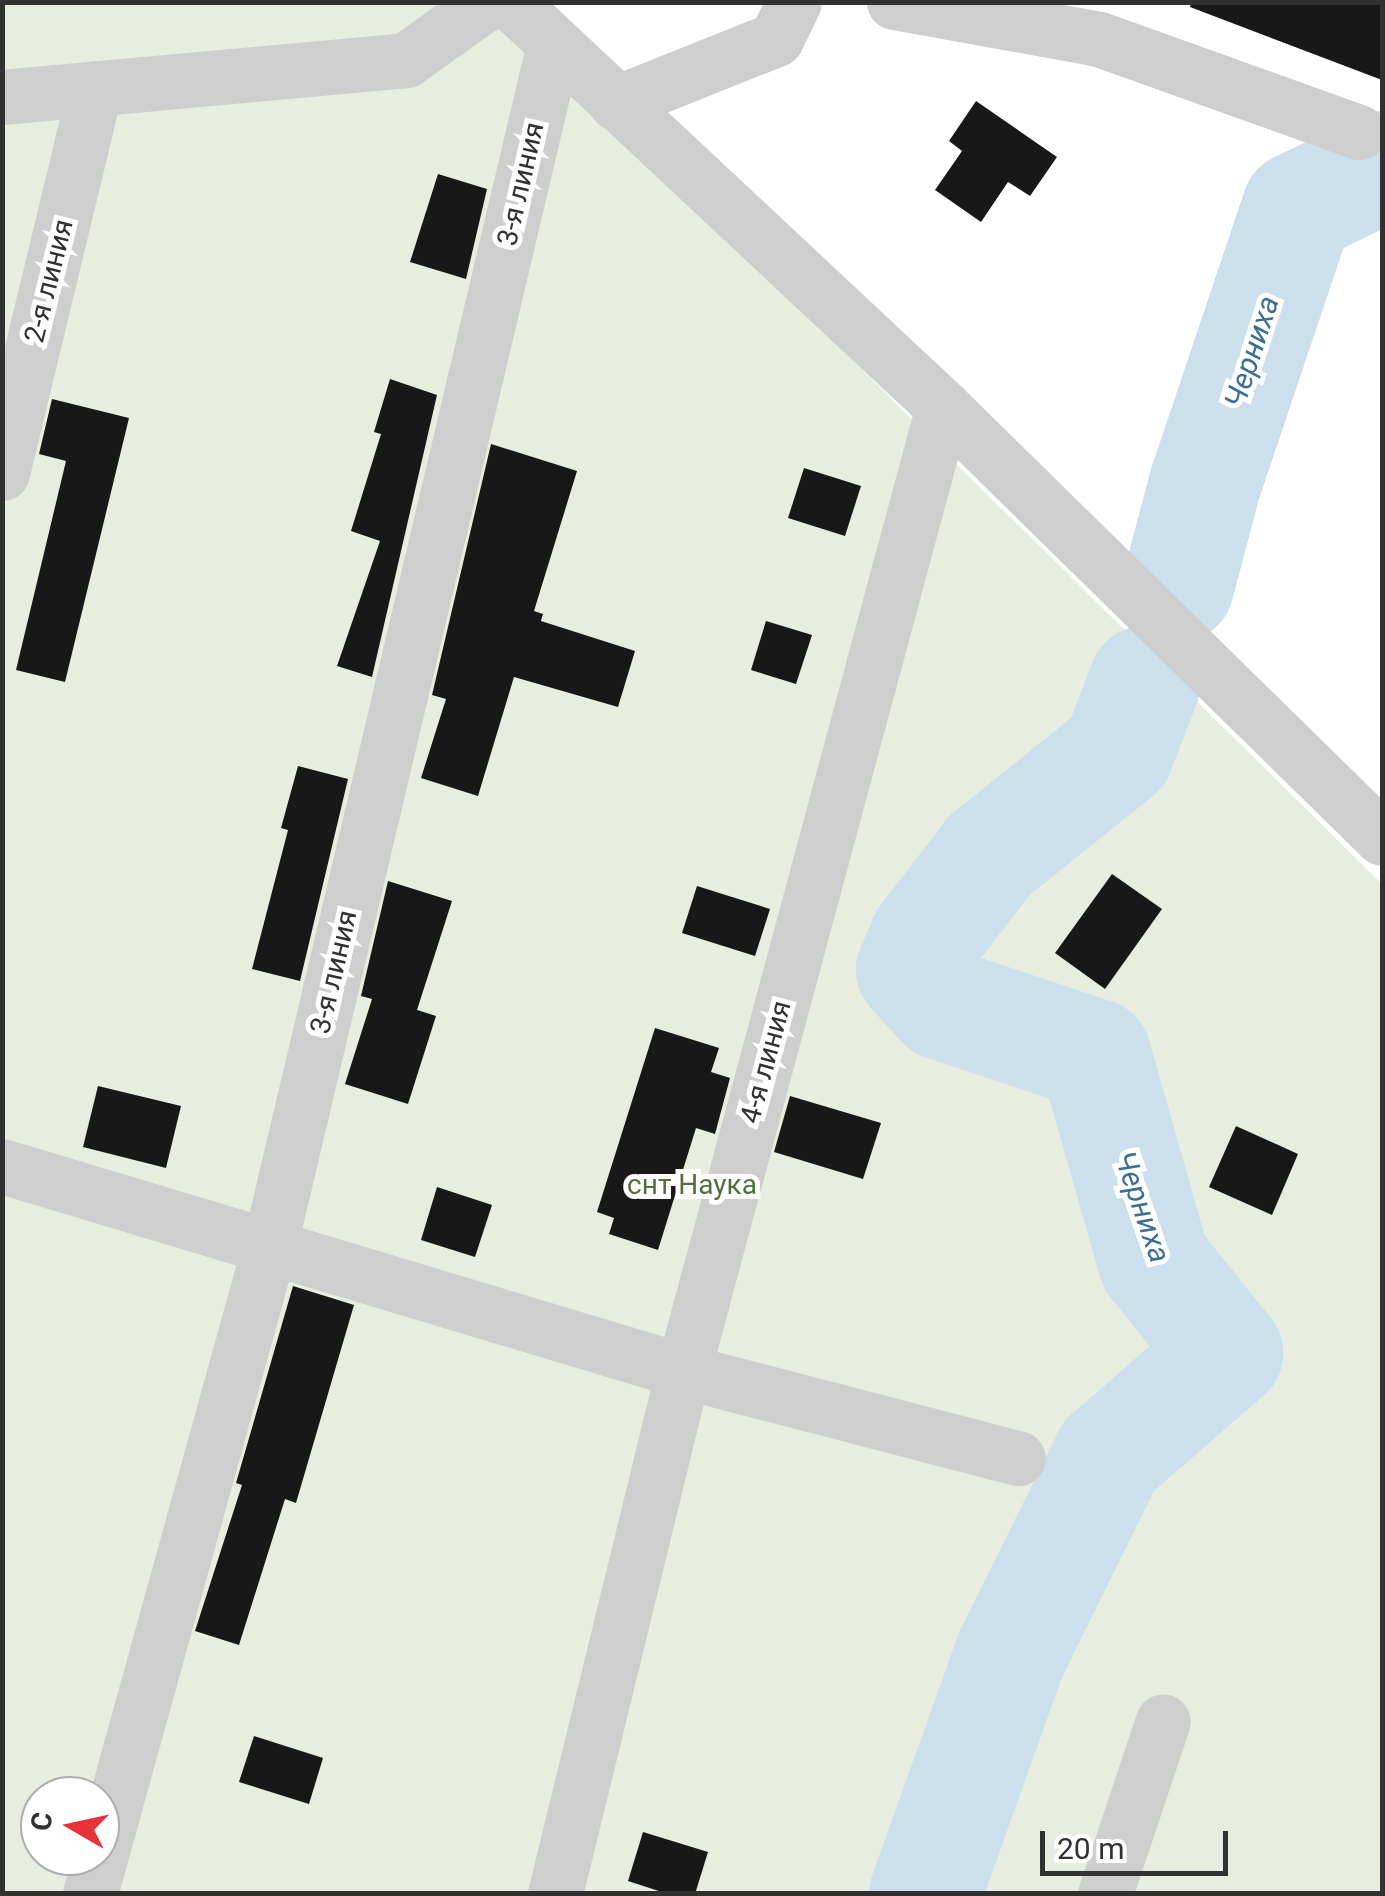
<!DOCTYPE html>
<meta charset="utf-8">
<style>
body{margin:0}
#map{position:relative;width:1385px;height:1896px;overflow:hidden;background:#fff;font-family:Roboto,sans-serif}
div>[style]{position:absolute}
.green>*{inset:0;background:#e7eedf}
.river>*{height:112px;margin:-56px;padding:0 56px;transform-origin:56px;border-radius:56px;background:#ccdfed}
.building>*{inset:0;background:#181818}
.minor>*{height:55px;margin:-27.5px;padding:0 27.5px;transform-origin:27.5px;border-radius:27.5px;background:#cecece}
span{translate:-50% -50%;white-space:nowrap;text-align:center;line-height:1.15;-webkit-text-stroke:10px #fff;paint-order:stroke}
.street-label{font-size:28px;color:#313131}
.park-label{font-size:28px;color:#526e3d}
.water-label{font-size:30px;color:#3d6f95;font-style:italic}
.frame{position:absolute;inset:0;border:5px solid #313131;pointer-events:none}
.north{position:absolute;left:20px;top:1776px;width:100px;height:100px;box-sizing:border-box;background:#fff;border:2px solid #adadad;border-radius:50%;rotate:279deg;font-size:28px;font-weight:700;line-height:40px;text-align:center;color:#313131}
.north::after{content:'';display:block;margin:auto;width:35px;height:45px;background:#e83439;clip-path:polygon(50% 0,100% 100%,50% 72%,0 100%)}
.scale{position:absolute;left:1040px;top:1831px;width:188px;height:45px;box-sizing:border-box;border:5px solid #313131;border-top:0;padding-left:12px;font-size:30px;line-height:35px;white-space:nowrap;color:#313131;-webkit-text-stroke:8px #fff;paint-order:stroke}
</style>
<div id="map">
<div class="green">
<div style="clip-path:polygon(evenodd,3px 3px,481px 3px,570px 73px,930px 438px,1382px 884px,1382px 1893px,3px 1894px,3px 3px,40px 1796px,100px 1796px,100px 1856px,40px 1856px,40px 1796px)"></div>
</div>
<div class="river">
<div style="left:1178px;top:586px;width:106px;rotate:-75.2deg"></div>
<div style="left:1205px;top:484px;width:291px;rotate:-71.4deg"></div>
<div style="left:1298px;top:208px;width:93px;rotate:-26deg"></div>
<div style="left:925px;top:1894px;width:255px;rotate:-70.3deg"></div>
<div style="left:1011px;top:1654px;width:221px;rotate:-63.7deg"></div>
<div style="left:1109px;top:1456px;width:157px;rotate:-41.1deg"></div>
<div style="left:1227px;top:1353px;width:117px;rotate:-128.7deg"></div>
<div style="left:1154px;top:1262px;width:215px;rotate:-105.9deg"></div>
<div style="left:1095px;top:1055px;width:160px;rotate:-161.5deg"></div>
<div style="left:943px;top:1004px;width:46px;rotate:-132.4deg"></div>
<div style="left:912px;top:970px;width:34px;rotate:-67deg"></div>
<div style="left:925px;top:939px;width:106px;rotate:-52.3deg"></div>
<div style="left:990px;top:855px;width:164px;rotate:-38.8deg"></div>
<div style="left:1118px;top:752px;width:75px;rotate:-68.9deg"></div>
</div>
<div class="building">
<div style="clip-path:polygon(1191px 2px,1382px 2px,1382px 80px,1190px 7px)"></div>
<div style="clip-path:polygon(976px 101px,1057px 157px,1030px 196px,1008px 182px,981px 222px,935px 190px,962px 151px,949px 141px)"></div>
<div style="clip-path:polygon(438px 174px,487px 189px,466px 279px,410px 262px)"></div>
<div style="clip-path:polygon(390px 379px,437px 395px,372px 677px,337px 666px,380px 541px,351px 531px,381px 434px,374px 432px)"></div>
<div style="clip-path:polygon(52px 399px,129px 418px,65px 682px,16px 670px,66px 461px,39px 454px)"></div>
<div style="clip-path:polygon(491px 444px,577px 471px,534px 611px,543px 614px,541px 621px,635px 651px,618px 707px,514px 677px,478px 796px,421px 778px,446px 699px,432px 695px)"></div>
<div style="clip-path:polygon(804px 468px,861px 486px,845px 536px,788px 518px)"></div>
<div style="clip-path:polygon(766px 621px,812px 635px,796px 684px,751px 670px)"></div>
<div style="clip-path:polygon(298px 766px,348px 779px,300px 981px,252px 969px,288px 830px,281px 828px)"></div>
<div style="clip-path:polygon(1112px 874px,1162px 909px,1105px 989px,1055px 953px)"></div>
<div style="clip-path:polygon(388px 881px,452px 901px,417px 1010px,411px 1008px,436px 1016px,408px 1104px,345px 1084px,372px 999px,361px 996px)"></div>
<div style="clip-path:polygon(697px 886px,770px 909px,755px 956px,682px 933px)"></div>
<div style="clip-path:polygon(655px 1028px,719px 1048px,711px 1072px,730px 1078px,715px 1134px,696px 1128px,658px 1250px,609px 1234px,614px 1218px,597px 1212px)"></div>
<div style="clip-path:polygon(98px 1086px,181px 1106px,166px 1168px,83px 1147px)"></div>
<div style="clip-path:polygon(790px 1096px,881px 1123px,863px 1179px,774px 1152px)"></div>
<div style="clip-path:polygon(1236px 1126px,1298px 1154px,1272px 1215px,1209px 1187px)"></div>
<div style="clip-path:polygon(437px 1187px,492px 1205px,475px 1257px,421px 1240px)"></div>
<div style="clip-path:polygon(293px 1286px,354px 1305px,296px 1503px,285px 1499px,239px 1645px,195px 1631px,242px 1485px,236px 1483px)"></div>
<div style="clip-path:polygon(254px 1736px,323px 1758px,309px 1804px,239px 1782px)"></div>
<div style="clip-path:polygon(643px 1832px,708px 1852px,695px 1894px,668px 1894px,628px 1881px)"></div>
</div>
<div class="minor">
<div style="left:510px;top:2px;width:593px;rotate:43.09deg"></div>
<div style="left:943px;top:407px;width:615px;rotate:44.47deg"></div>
<div style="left:894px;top:2px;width:208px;rotate:10.2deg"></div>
<div style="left:1099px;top:39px;width:276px;rotate:19.7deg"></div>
<div style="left:2px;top:97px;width:406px;rotate:-5.2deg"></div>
<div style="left:406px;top:60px;width:100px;rotate:-35.6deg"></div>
<div style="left:616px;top:103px;width:172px;rotate:-21.8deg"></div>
<div style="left:776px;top:39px;width:41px;rotate:-64.1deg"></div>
<div style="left:2px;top:473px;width:396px;rotate:-76.4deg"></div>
<div style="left:2px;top:1166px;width:711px;rotate:16.75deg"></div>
<div style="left:683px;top:1371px;width:346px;rotate:14.6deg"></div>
<div style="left:90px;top:1894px;width:670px;rotate:-74.51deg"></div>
<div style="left:269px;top:1248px;width:1237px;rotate:-76.68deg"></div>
<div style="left:555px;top:1894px;width:538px;rotate:-76.25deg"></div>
<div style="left:683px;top:1371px;width:998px;rotate:-74.91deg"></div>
<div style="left:1105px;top:1894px;width:182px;rotate:-71.5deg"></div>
</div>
<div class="street-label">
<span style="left:521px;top:184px;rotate:-77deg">3-я линия</span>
<span style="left:49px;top:281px;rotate:-76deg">2-я линия</span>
<span style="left:334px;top:972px;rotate:-77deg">3-я линия</span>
<span style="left:766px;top:1062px;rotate:-75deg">4-я линия</span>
</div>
<div class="park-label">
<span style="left:692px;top:1185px">снт Наука</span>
</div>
<div class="water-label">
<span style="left:1252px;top:352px;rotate:-72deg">Черниха</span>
<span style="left:1142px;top:1207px;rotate:71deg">Черниха</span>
</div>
<div class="frame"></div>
<div class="north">С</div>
<div class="scale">20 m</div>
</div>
